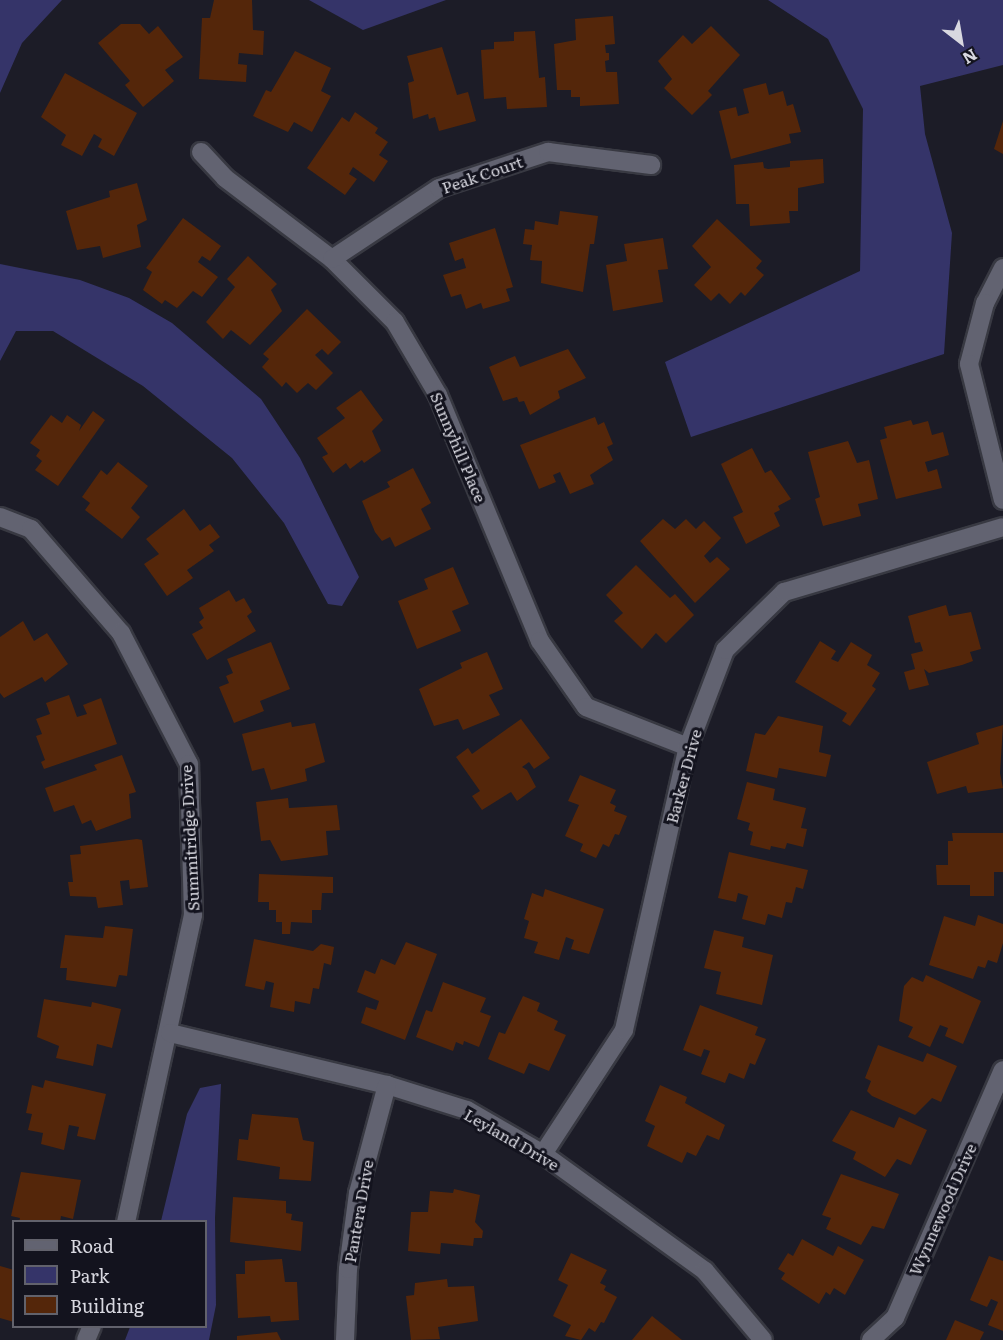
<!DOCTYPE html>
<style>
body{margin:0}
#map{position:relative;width:1003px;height:1340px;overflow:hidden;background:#1c1c27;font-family:Literata,serif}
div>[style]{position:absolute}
.green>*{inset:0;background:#353469}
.building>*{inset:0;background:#54260a}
.roads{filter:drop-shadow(2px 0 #383942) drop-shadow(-2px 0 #383942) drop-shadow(0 2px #383942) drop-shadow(0 -2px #383942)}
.street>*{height:18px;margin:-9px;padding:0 9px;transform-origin:9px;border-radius:9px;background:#626371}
span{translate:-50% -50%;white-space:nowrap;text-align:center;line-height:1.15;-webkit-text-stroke:6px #13131e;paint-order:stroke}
.street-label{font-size:16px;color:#d8d8e0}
.legend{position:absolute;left:12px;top:1220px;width:195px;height:108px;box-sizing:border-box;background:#13131e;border:2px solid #62626c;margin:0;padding:8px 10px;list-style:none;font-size:18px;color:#d8d8e0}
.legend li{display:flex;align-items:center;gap:12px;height:30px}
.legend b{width:30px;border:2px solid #62626c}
.north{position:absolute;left:931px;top:12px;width:60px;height:60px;-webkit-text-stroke:4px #13131e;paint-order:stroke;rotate:149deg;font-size:16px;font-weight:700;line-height:24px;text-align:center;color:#d8d8e0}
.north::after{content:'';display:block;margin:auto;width:21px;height:27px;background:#d8d8e0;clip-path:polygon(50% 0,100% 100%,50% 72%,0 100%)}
</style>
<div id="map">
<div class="green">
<div style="clip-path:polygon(0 0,62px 0,22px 43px,0 93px)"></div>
<div style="clip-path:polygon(309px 0,446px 0,363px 30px)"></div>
<div style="clip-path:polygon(768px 0,1003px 0,1003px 65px,920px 86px,925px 134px,952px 233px,944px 354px,691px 437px,665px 362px,860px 271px,863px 109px,828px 39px)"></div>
<div style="clip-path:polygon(0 264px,80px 280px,129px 298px,172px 323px,261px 399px,300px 458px,359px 577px,342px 606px,328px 604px,284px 523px,232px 458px,143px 386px,53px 331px,16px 331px,0 361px)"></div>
<div style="clip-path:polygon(221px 1084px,215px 1218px,216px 1305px,209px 1340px,125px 1340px,130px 1327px,206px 1326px,206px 1222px,161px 1221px,187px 1114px,200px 1088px)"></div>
</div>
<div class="building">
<div style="clip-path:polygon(214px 0,252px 0,253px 30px,264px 31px,263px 55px,239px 53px,238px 64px,247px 65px,246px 82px,199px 79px,202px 18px,210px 18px)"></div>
<div style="clip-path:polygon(613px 16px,615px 44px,605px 45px,606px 53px,609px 53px,609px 60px,605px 61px,606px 72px,617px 72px,619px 104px,580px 106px,580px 97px,571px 97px,571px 90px,557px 90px,554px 44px,576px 40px,575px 19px)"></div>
<div style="clip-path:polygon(121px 24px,140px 24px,149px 34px,158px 26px,183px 57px,165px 70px,174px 81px,143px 107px,125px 85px,130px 81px,98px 43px)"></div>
<div style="clip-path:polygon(711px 26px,740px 55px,708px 91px,712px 95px,692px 115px,664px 88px,672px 79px,658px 61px,683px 35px,692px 44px)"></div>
<div style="clip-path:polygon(535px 31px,539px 78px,545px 77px,547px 107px,507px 109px,506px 97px,484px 99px,481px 50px,494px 49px,494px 42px,514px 41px,514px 32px)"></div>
<div style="clip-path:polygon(442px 47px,457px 95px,468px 92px,476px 121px,439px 131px,435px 117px,429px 119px,428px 114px,413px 119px,408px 83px,414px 81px,407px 56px)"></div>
<div style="clip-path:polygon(295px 51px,331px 68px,321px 91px,331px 96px,312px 132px,294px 122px,288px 132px,253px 116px,266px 90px,271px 92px)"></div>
<div style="clip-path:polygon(65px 73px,137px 113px,114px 156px,98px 147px,102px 139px,94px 134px,82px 156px,61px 145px,66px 135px,41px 117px)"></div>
<div style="clip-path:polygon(766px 83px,769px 95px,783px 91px,787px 106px,793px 104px,801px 132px,789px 134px,791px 143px,731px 159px,719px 111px,736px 107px,738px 116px,749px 113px,743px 89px)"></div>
<div style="clip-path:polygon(355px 112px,378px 128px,375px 133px,388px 142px,379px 155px,388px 161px,374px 182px,353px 167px,349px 174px,357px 179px,345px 195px,307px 168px,342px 117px,349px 122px)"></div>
<div style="clip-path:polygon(1003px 121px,1003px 154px,994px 149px)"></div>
<div style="clip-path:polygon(823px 159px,824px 183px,798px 188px,798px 211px,789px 211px,790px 223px,750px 226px,749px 204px,736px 204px,734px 165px,763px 162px,764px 168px,768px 169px,790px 167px,790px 161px)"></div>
<div style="clip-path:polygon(137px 183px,147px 220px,137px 225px,141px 247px,103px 258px,100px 246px,77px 250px,66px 211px,110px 197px,109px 191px)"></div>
<div style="clip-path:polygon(560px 211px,598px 216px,594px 244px,590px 244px,583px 292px,541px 283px,542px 261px,530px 260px,532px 245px,523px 244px,525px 229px,534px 230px,535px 221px,558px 225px)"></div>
<div style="clip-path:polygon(183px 218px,221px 246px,210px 261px,202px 256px,198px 262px,218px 277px,202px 297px,193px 291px,177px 308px,165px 300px,162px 304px,143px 290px,152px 272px,146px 268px)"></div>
<div style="clip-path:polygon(717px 219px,762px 261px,756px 268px,764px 275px,745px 296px,741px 292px,730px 304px,719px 293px,711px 301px,694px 285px,711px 267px,692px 246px)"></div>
<div style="clip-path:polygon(495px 228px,513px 287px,506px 289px,510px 301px,483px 309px,481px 303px,466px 309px,461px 294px,451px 297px,443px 275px,466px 268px,463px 258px,455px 261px,449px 243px)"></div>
<div style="clip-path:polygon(663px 238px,668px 269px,658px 270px,663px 302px,613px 311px,606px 265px,627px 261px,624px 244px)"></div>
<div style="clip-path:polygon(248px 256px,277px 284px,271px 290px,282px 311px,250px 345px,231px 330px,223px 339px,206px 322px,235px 287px,227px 279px)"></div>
<div style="clip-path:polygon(307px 309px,341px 342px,328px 355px,322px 349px,315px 355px,333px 373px,316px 390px,308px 383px,297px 393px,286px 382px,282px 387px,262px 367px,269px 359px,263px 354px)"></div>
<div style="clip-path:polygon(568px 349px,586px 378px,558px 391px,560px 398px,530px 415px,524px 401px,519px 402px,517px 397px,503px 401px,489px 367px,515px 356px,520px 367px)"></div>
<div style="clip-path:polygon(361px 390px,383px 420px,372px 431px,381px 451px,364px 463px,362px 460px,350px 469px,346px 463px,333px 473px,322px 457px,328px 454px,317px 438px,345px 418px,336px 408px)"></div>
<div style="clip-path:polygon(93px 411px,105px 420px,58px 486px,35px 470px,42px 461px,36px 456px,40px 450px,30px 443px,51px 415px,62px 423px,67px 415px,81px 425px,79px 431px)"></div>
<div style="clip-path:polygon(595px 417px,598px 425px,604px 422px,613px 444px,607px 447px,613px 460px,590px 475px,594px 484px,570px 494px,560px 472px,553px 475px,556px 482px,539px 489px,520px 445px)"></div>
<div style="clip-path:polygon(911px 420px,913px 425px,928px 421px,932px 435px,943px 432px,949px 455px,925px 462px,928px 472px,937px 469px,942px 488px,896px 499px,880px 440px,887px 438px,884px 427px)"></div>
<div style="clip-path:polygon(848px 441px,857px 463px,869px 460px,878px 499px,858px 504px,861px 516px,823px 526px,815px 499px,820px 497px,808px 452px)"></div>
<div style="clip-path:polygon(752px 448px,765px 473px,771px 470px,791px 499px,778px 506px,780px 510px,774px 513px,780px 526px,746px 544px,733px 517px,743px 512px,721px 464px)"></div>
<div style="clip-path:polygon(118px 462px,148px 486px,131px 508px,140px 517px,122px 539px,85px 510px,90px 503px,82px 497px,101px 470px,107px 475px)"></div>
<div style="clip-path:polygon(413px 468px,431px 503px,421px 509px,431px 529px,395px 547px,390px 537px,382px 541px,375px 532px,362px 501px,390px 487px,387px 482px)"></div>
<div style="clip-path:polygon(184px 509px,200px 531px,210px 524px,220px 537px,209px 545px,214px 551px,187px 570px,193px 578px,167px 596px,144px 564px,159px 554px,146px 539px)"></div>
<div style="clip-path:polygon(663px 519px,675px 529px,686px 519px,696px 529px,704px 521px,721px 538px,704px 556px,710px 563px,717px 557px,730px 569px,695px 603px,640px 541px)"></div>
<div style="clip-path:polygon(636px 565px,670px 598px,675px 594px,694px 615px,666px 643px,656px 633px,642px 649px,614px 621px,623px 613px,606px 595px)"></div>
<div style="clip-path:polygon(453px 567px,469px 604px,452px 611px,461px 631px,417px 649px,398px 601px,428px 589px,424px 579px)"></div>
<div style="clip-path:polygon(229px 590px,236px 602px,244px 598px,252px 612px,247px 616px,256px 631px,207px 660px,192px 634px,203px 628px,199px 622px,204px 618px,199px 608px)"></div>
<div style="clip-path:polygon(946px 605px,949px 616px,971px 612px,981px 649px,970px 652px,973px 661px,962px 665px,929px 673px,924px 669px,929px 685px,909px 690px,904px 672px,915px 669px,911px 654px,923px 651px,920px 642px,915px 643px,908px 616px)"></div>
<div style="clip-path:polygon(23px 621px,34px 641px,47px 633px,68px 664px,45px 682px,42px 677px,4px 698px,0 693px,0 637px)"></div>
<div style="clip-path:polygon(820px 641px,836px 651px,831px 659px,838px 662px,851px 642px,872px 655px,867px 665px,880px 673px,872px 686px,876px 689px,850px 726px,842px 721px,847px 713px,795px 682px)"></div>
<div style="clip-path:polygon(271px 642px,290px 689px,260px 701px,264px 711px,234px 723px,219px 687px,229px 683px,226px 676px,233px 673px,227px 659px)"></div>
<div style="clip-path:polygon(487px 652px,503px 689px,489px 695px,500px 715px,463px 730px,458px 719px,434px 726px,419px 689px,462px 668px,460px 663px)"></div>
<div style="clip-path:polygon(69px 695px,77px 717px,87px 714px,83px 705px,101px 698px,117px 744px,44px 769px,41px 762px,45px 760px,36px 736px,42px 734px,36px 719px,50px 714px,46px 703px)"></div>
<div style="clip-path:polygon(778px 716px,823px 726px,819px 752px,831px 755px,826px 777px,779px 768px,777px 778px,746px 771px,755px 733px,765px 735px)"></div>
<div style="clip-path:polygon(521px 719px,550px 758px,534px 769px,529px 762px,522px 767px,527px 770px,536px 787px,517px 801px,511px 792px,482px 810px,472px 796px,480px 791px,456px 757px,468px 748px,472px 754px)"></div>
<div style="clip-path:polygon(291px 722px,292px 727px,315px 723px,325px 762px,305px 769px,307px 781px,271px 790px,264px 768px,252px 771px,242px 734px)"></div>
<div style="clip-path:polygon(1003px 725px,1000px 773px,1003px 788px,968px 793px,966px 786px,937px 794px,927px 762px,979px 744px,976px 733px)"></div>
<div style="clip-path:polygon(122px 755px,136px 792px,129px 794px,131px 818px,96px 831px,91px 820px,82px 824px,74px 805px,54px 812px,45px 788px,97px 770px,94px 765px)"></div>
<div style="clip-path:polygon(580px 775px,616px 790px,610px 803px,616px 806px,614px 811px,627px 816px,619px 835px,615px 834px,609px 847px,603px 844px,596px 858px,580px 851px,583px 844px,565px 836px,579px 805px,568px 801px)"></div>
<div style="clip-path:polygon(747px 782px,775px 789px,773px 800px,806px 808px,801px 828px,807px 829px,803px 847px,787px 843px,785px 849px,771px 846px,770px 850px,750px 845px,753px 832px,748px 830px,750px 823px,737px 819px)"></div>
<div style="clip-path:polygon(288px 798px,289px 808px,337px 805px,340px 830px,326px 831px,328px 855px,281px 861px,270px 840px,261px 841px,256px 802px)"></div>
<div style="clip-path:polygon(952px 833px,1003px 833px,1003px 872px,994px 872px,994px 896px,970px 896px,970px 885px,937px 885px,936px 865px,948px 865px,948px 841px,953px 841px)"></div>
<div style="clip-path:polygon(137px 839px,142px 840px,148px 887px,130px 889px,129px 880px,120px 881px,123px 905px,98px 908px,96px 897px,70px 896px,68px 882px,73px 882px,70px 855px,81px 854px,80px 846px)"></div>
<div style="clip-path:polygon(729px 852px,808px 870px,803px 889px,796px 887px,792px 903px,786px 902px,782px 918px,768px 914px,765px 925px,742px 919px,748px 896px,738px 893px,736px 902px,718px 898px)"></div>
<div style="clip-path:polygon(259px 874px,333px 877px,333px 893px,322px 893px,321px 910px,312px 910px,312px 923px,291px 922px,290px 934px,282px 934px,282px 922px,276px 922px,276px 910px,269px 910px,269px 902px,258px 902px)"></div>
<div style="clip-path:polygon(545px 889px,604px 909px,589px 954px,571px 949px,574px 940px,566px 937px,559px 960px,534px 953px,538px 942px,524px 938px,529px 921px,524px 919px,532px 893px,543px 897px)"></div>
<div style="clip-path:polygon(978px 915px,1003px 924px,1003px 943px,997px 963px,988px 960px,985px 968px,978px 966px,973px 979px,929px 965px,944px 916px,975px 926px)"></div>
<div style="clip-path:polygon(105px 926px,133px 929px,127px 976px,119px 975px,116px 987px,66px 980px,67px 968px,60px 968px,65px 935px,103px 938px)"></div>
<div style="clip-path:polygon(714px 930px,744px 937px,742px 947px,773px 955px,762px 1005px,716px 994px,721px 972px,704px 968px)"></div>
<div style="clip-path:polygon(254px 939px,313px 951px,321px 944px,334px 947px,331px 965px,324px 963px,319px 989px,313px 988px,310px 1004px,295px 1001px,294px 1012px,270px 1007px,274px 983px,266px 981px,264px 990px,245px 986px)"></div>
<div style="clip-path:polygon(406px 942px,437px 954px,405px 1040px,361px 1023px,366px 1007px,376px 1010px,379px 1001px,357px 992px,365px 970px,375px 974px,381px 959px,395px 965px)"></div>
<div style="clip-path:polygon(926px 975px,981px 1001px,963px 1044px,945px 1036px,948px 1028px,940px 1025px,930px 1047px,908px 1037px,913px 1027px,899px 1021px,904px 986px,912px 977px,923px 982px)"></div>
<div style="clip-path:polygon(443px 982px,486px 998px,480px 1012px,491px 1016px,479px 1047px,464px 1041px,463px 1045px,456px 1042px,453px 1051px,416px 1037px,426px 1010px,432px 1012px)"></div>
<div style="clip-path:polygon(523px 996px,540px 1003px,537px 1011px,558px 1021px,554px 1030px,566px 1035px,549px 1071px,529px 1063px,524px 1074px,488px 1059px,499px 1032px,505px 1034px)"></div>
<div style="clip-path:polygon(44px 999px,91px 1007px,92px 1002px,121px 1009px,112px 1048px,97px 1044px,93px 1066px,56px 1058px,59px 1046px,37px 1037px)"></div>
<div style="clip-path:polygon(700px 1005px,758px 1027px,755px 1035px,766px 1039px,755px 1065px,750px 1063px,744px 1079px,729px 1073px,725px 1083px,701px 1074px,710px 1051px,704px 1049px,701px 1057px,683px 1050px)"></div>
<div style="clip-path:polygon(878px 1045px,923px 1062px,927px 1053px,957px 1066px,941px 1102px,932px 1098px,915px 1115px,872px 1096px,867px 1091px,871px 1081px,865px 1078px)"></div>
<div style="clip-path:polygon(45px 1080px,106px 1094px,95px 1140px,77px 1136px,79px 1127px,69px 1125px,64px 1150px,41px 1144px,43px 1133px,28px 1130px,32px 1114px,26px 1113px,32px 1085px,43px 1088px)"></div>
<div style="clip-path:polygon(660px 1085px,687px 1097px,685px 1103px,725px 1125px,719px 1140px,707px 1135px,696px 1156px,687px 1152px,682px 1163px,647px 1146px,655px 1126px,645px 1121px)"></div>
<div style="clip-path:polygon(851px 1110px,894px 1128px,899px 1117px,927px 1130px,911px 1165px,897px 1159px,885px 1177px,853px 1159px,856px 1152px,832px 1141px)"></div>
<div style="clip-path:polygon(252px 1114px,298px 1118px,303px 1140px,314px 1142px,311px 1181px,279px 1179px,280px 1167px,237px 1160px,239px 1139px,248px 1140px)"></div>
<div style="clip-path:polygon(21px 1172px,81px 1180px,73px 1219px,61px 1216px,60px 1222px,19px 1222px,20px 1218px,11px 1216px)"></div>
<div style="clip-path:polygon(841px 1174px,899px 1194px,884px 1229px,872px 1226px,861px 1245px,826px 1229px,831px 1218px,822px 1215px)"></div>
<div style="clip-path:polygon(454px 1189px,480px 1195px,475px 1222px,483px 1231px,482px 1238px,474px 1238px,473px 1246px,441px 1243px,440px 1254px,408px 1251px,411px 1212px,428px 1212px,430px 1191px,453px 1193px)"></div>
<div style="clip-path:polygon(233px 1197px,286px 1201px,286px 1213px,292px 1214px,291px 1220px,303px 1222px,301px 1251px,230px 1242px)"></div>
<div style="clip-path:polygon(802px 1239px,833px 1256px,838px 1246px,864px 1260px,845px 1295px,834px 1288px,830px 1295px,826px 1292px,819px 1304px,781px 1279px,785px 1273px,778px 1269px,788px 1253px,793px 1256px)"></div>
<div style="clip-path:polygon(571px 1253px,607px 1270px,600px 1283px,606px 1286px,604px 1290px,617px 1297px,604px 1323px,601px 1322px,595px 1332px,589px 1328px,581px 1340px,565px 1336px,571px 1325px,553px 1316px,568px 1285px,558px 1280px)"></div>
<div style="clip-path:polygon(989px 1256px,1003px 1261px,1003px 1331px,988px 1325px,998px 1302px,991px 1299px,987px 1307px,970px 1300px)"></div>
<div style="clip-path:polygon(282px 1259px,285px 1282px,297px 1282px,299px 1320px,271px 1322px,270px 1316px,238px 1318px,236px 1274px,245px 1274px,245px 1261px)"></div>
<div style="clip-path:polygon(0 1266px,14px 1270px,14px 1322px,0 1318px)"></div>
<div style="clip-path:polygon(447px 1279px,448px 1287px,474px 1286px,478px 1321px,438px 1327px,440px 1339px,411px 1340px,406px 1296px,414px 1295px,415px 1283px)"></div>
<div style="clip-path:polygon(652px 1316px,682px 1340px,632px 1340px)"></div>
<div style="clip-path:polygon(955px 1320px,984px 1332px,980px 1340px,946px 1340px)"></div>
<div style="clip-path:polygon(277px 1332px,281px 1340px,237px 1340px,237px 1336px)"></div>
</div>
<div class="roads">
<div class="street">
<div style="left:201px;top:152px;width:35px;rotate:47deg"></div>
<div style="left:225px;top:178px;width:134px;rotate:37.1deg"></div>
<div style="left:332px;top:259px;width:89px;rotate:45deg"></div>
<div style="left:395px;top:322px;width:85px;rotate:59.5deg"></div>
<div style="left:438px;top:395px;width:266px;rotate:67.5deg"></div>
<div style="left:540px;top:641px;width:80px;rotate:55.1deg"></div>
<div style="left:586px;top:707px;width:110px;rotate:21.4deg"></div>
<div style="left:332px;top:259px;width:128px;rotate:-33.6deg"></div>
<div style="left:439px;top:188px;width:115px;rotate:-18.3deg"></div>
<div style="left:548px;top:152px;width:104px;rotate:7.2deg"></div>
<div style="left:1003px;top:268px;width:39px;rotate:117deg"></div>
<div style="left:985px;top:303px;width:63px;rotate:104.7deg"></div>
<div style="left:969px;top:364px;width:140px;rotate:76deg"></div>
<div style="left:0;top:517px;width:33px;rotate:21deg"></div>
<div style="left:31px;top:529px;width:138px;rotate:49.1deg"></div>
<div style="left:121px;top:633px;width:148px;rotate:62.6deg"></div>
<div style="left:189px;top:764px;width:151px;rotate:88.5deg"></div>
<div style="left:193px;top:915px;width:314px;rotate:102.3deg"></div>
<div style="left:170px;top:1033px;width:223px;rotate:13.5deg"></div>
<div style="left:387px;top:1085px;width:84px;rotate:17.4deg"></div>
<div style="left:467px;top:1110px;width:88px;rotate:30.1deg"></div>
<div style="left:543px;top:1154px;width:200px;rotate:35.8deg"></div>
<div style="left:705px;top:1271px;width:90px;rotate:50deg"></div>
<div style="left:543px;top:1154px;width:148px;rotate:-56.8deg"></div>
<div style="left:624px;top:1030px;width:290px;rotate:-77.3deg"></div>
<div style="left:688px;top:747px;width:104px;rotate:-69.1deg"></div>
<div style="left:725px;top:650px;width:83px;rotate:-44.5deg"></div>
<div style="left:784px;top:592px;width:228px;rotate:-16.5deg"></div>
<div style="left:86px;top:1340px;width:15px;rotate:-67deg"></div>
<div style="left:345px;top:1340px;width:71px;rotate:-87.6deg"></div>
<div style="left:348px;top:1269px;width:77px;rotate:-82.5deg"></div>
<div style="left:358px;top:1193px;width:112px;rotate:-75deg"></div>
<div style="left:871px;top:1340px;width:33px;rotate:-43deg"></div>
<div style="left:895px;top:1318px;width:270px;rotate:-66.5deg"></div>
</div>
</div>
<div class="street-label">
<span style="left:482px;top:174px;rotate:-19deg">Peak Court</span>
<span style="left:459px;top:447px;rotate:67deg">Sunnyhill Place</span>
<span style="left:683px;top:776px;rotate:-75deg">Barker Drive</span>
<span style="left:189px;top:838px;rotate:-93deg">Summitridge Drive</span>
<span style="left:512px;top:1139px;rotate:30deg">Leyland Drive</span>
<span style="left:942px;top:1209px;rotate:-66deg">Wynnewood Drive</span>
<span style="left:358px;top:1211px;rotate:-80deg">Pantera Drive</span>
</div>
<ul class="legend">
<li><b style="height:8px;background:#626371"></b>Road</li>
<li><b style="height:16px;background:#353469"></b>Park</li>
<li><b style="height:16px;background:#54260a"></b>Building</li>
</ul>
<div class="north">N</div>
</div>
